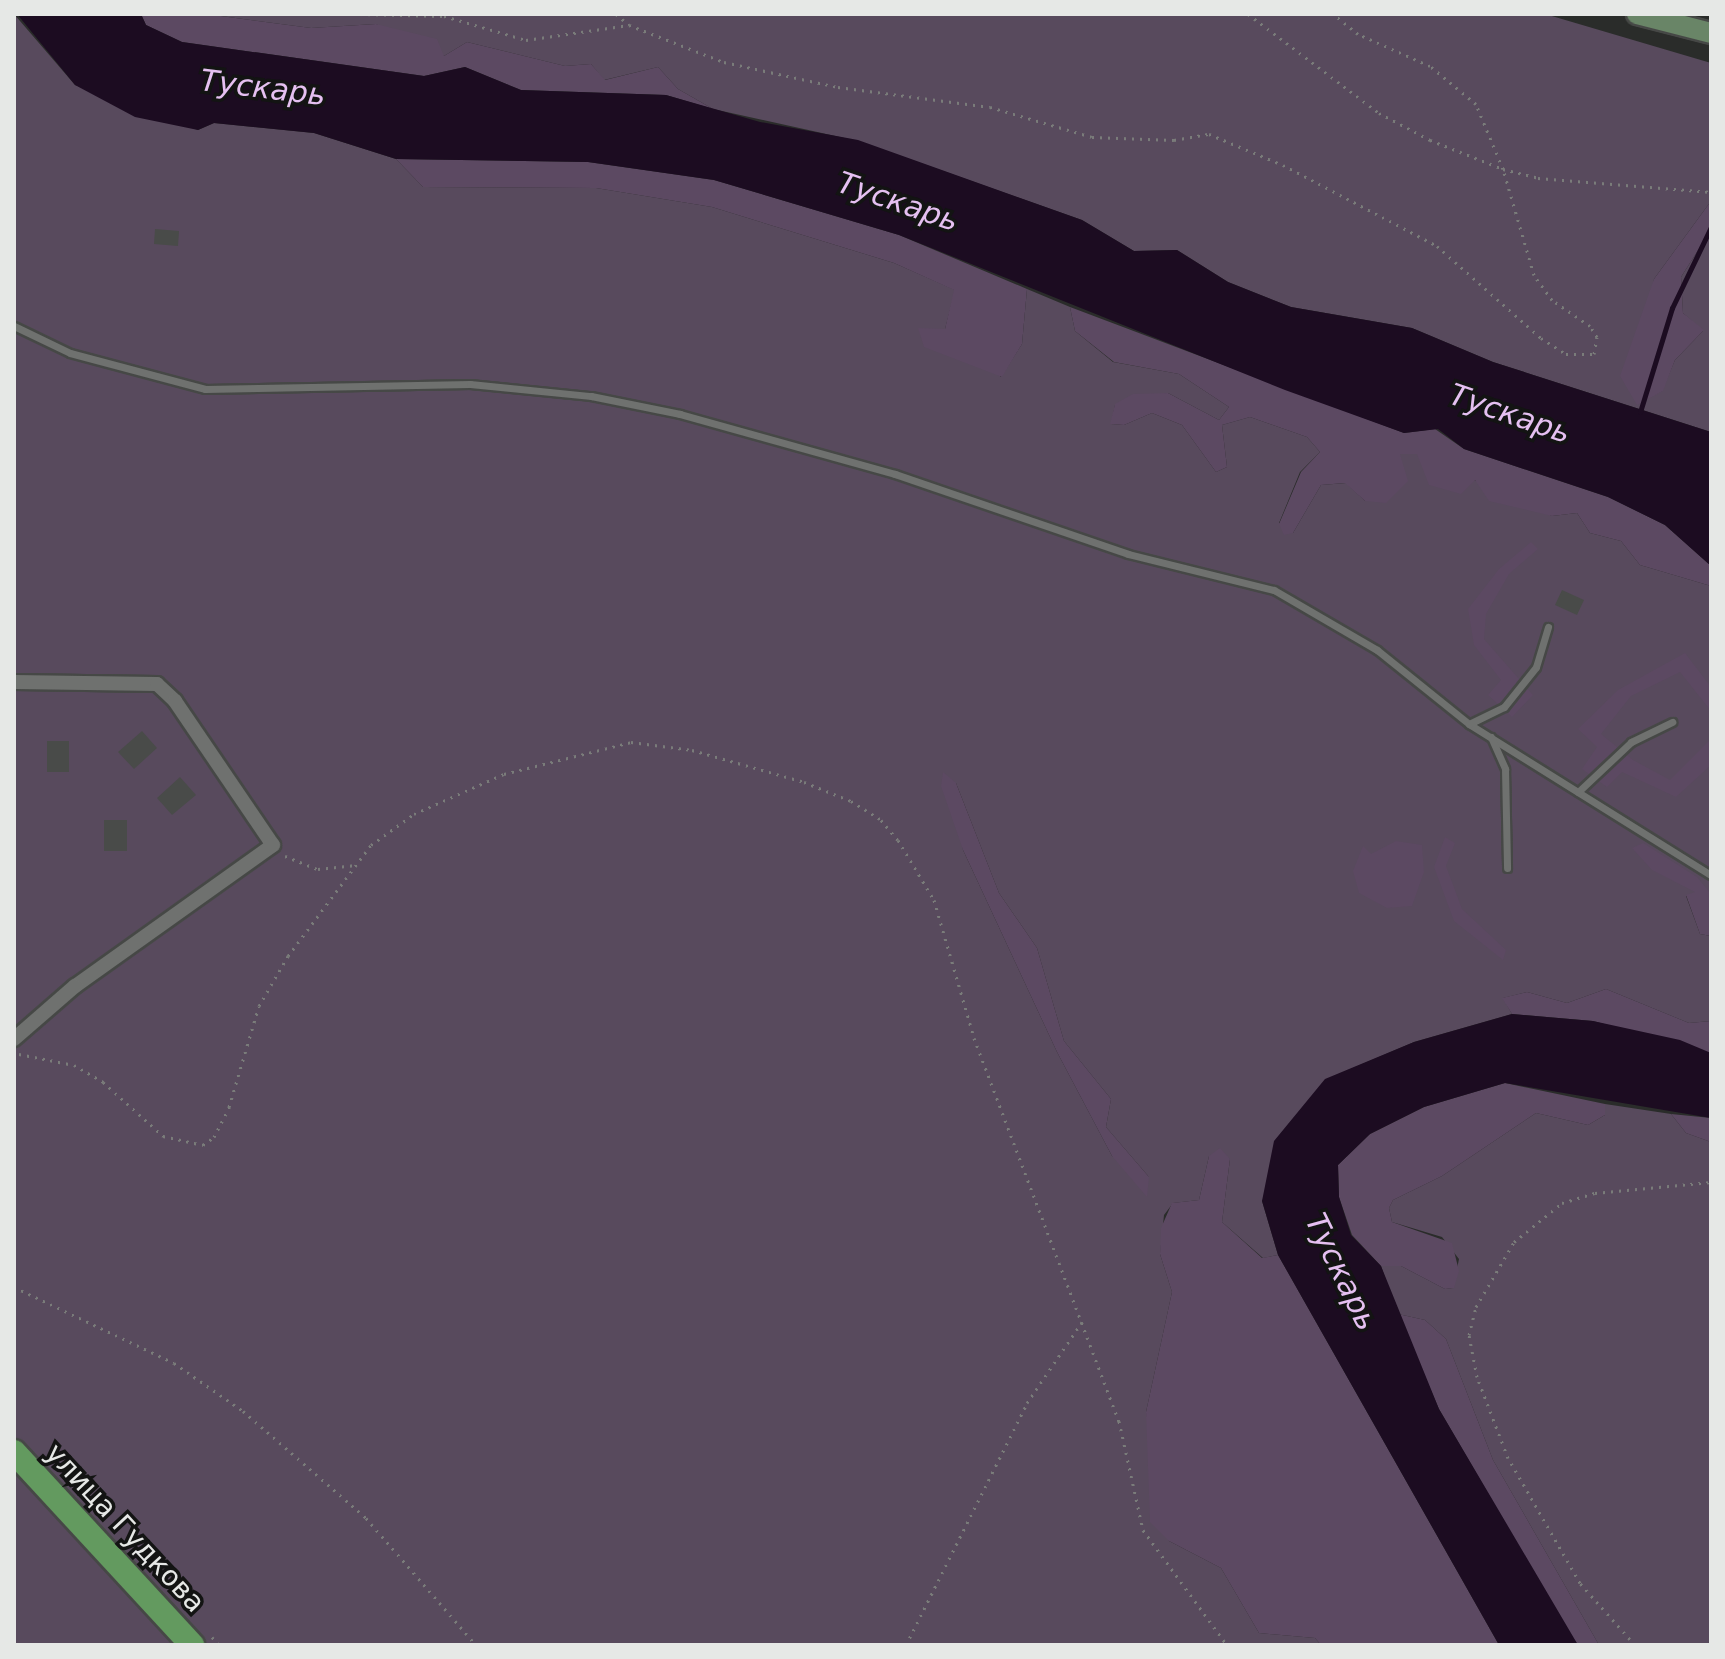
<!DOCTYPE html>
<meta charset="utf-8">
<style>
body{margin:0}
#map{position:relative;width:1725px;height:1659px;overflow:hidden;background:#2a2c2a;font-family:"DejaVu Sans",sans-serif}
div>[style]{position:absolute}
.green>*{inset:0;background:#584a5d}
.forest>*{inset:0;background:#5c4962}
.water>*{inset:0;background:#1c0c21}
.stream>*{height:5px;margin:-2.5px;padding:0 2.5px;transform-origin:2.5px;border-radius:2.5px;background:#1c0c21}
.building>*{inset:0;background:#494b49}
.path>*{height:3px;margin-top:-1.5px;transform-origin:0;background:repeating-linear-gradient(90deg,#7a7c7a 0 2px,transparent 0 8px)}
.roads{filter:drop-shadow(2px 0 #464846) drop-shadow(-2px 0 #464846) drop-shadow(0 2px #464846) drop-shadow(0 -2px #464846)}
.lane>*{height:7px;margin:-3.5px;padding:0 3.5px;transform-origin:3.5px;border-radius:3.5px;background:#6f716f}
.street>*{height:14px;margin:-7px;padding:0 7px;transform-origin:7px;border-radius:7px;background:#6f716f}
.secondary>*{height:20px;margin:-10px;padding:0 10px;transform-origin:10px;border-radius:10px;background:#698567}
.primary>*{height:24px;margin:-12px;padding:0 12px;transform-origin:12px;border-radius:12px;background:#639a5f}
span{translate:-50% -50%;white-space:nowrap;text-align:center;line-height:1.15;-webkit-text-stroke:7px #131413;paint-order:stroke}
.street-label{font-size:28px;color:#e6e8e6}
.water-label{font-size:30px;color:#e5c0f1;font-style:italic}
.frame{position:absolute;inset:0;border:16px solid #e6e8e6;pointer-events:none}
</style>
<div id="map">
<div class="green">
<div style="clip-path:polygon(evenodd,14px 14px,75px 85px,198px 130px,214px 123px,314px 133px,396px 159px,423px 187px,596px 188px,712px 207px,894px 263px,955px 290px,945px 329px,1001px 377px,1022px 344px,1027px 289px,1070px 307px,1075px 331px,1113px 362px,1179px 374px,1229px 407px,1219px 420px,1168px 393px,1115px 405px,1111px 424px,1124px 425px,1152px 413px,1182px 425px,1216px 472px,1227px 467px,1222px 425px,1250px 417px,1307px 437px,1320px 452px,1300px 472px,1279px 523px,1293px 533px,1321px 485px,1346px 483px,1365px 501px,1400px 454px,1418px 454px,1552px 516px,1577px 513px,1590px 533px,1621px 541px,1640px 565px,1711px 586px,1711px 894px,1706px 890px,1686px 896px,1700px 934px,1711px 936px,1711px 1021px,1689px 1023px,1606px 989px,1567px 1003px,1527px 992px,1503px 998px,1512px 1014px,1414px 1042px,1325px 1080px,1262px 1201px,1278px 1255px,1263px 1258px,1222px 1222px,1230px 1159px,1209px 1156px,1199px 1200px,1173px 1203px,1164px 1215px,1160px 1254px,1172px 1292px,1146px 1412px,1169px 1541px,1221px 1568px,1259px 1633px,1315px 1638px,1321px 1645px,14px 1645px,14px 14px,956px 783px,999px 893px,1037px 948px,1064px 1041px,1111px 1099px,1106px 1127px,1149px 1177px,1112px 1156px,1057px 1052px,963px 850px,956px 783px)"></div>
<div style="clip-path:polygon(206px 14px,1545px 14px,1711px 63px,1711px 201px,1654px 279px,1637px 404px,1662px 391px,1675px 360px,1703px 331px,1683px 313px,1681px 277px,1711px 230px,1711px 432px,1493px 362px,1412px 328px,1291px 307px,1228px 282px,1177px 250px,1134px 251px,1082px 220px,858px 141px,713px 109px,678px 89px,658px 67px,604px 80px,591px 64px,565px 66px,467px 42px,444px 56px,376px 24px,311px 28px)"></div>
<div style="clip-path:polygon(1605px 1104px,1671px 1114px,1686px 1133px,1711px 1142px,1711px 1645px,1599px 1645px,1493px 1460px,1446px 1339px,1425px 1320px,1398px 1314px,1381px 1266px,1401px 1266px,1445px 1289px,1453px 1288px,1459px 1259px,1442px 1237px,1392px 1222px,1389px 1208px,1393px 1200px,1442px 1176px,1536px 1113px,1588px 1125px,1605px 1115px)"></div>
</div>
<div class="forest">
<div style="clip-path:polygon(141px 14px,206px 14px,311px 28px,376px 24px,437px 39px,444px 56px,467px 42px,565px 66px,591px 64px,605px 80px,658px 67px,678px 89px,713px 109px,666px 95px,521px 90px,465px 67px,424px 76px,182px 42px,146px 25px)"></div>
<div style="clip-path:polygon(396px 159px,588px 162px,714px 180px,899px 235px,1027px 289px,1022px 344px,1002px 377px,924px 347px,918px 328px,945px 329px,954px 290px,894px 263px,712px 207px,596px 188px,423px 187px)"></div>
<div style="clip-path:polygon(1711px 201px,1711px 230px,1681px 277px,1683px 313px,1704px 330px,1675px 360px,1663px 391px,1637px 405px,1620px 376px,1654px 279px)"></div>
<div style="clip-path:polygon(1070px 307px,1404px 433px,1435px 429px,1464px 449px,1608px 497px,1665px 525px,1711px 566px,1711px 586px,1640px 565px,1621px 541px,1590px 533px,1577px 513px,1552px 516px,1489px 501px,1475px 480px,1461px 494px,1429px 485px,1417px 454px,1400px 454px,1408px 481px,1386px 503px,1365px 501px,1345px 483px,1321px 485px,1293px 533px,1284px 535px,1279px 524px,1301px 472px,1320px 452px,1307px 437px,1250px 417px,1222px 425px,1227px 467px,1216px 472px,1182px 425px,1152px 413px,1124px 425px,1110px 424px,1115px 404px,1133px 394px,1168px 393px,1219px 420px,1229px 407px,1179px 374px,1114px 362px,1075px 331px)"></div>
<div style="clip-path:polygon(1531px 542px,1538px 549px,1509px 574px,1486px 614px,1484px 639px,1533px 695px,1512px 717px,1488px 695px,1501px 680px,1474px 645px,1468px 609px,1499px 569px)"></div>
<div style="clip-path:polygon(1685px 653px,1711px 687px,1711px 711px,1680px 672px,1631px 696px,1601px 734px,1633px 760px,1670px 780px,1711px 739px,1711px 765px,1676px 797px,1622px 772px,1607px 787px,1582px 769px,1597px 747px,1578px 729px,1618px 690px)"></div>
<div style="clip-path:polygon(943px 772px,956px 783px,999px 893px,1037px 948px,1064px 1041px,1111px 1099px,1106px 1127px,1149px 1177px,1147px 1197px,1112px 1156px,1057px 1052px,963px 850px,941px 786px)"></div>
<div style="clip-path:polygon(1445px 837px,1455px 843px,1446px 866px,1462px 909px,1506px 950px,1503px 960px,1454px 921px,1434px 867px)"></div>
<div style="clip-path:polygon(1396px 841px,1422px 845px,1424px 872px,1412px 906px,1387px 908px,1359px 893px,1353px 871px,1363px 846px,1371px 854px)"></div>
<div style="clip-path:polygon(1643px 843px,1697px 877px,1711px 894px,1711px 936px,1700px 934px,1686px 895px,1695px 892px,1652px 870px,1632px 848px)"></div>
<div style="clip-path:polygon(1606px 989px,1689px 1023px,1711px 1021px,1711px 1053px,1593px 1021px,1512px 1014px,1502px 998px,1527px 992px,1567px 1003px)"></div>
<div style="clip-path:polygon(1505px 1083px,1605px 1104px,1605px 1115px,1588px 1125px,1536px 1113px,1442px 1176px,1393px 1200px,1389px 1208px,1392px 1222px,1452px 1243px,1459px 1271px,1454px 1288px,1445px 1289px,1401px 1266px,1381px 1266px,1352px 1235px,1339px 1197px,1338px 1165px,1370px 1134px,1424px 1107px)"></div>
<div style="clip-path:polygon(1671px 1114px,1711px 1118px,1711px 1142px,1686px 1133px)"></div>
<div style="clip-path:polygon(1220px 1148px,1230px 1159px,1222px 1222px,1262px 1258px,1278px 1255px,1499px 1645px,1321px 1645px,1315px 1638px,1259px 1633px,1221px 1568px,1169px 1541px,1150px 1522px,1146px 1412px,1172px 1292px,1160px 1254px,1161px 1228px,1172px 1203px,1199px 1200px,1209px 1156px)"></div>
<div style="clip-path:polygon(1398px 1314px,1425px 1320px,1446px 1339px,1493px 1460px,1599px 1645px,1578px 1645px,1565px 1626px,1439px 1409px)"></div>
</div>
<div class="water">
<div style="clip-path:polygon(17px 14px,141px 14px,146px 25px,182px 42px,424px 76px,465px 67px,521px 90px,666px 95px,760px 122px,858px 140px,1082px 220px,1134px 251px,1177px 250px,1228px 282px,1291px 307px,1412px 328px,1493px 362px,1711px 432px,1711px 566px,1665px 525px,1608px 497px,1464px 449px,1438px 429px,1404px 433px,1285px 390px,899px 235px,714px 180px,588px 162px,396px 159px,314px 133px,214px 123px,198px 130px,135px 117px,75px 85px)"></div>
<div style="clip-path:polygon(1512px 1014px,1593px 1021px,1680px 1040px,1711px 1053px,1711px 1118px,1505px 1083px,1424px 1107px,1370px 1134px,1338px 1165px,1339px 1197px,1351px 1235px,1381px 1266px,1439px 1409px,1578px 1645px,1499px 1645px,1278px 1255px,1262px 1201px,1274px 1141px,1325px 1079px,1414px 1042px)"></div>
</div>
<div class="stream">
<div style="left:1640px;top:412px;width:109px;rotate:-72.9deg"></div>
<div style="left:1672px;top:308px;width:90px;rotate:-64.3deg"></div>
</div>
<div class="building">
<div style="clip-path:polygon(155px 229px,179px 231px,178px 246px,154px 244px)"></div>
<div style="clip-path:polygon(1562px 590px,1584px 600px,1577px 615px,1555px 605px)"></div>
<div style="clip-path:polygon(142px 731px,157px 748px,134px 769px,118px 752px)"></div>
<div style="clip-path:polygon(47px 741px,69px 741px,69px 772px,47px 772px)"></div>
<div style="clip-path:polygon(180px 777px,196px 795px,172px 815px,157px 798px)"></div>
<div style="clip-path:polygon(104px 820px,127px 820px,127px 851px,104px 851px)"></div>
</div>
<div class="path">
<div style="left:360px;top:14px;width:84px;rotate:1.4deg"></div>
<div style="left:444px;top:16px;width:85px;rotate:16.3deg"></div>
<div style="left:526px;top:40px;width:104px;rotate:-8.3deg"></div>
<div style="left:629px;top:25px;width:102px;rotate:21.3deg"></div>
<div style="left:724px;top:62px;width:117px;rotate:12.4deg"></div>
<div style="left:838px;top:87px;width:153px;rotate:7.5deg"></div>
<div style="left:990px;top:107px;width:106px;rotate:16.4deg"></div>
<div style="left:1092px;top:137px;width:82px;rotate:2.1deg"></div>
<div style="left:1174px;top:140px;width:36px;rotate:-10deg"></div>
<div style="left:1209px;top:134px;width:80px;rotate:22.7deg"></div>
<div style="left:1283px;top:165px;width:174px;rotate:27.7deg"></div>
<div style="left:1437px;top:246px;width:139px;rotate:41.5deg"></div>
<div style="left:1541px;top:338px;width:30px;rotate:33deg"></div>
<div style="left:1566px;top:354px;width:28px"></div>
<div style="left:1594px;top:354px;width:17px;rotate:-80deg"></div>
<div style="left:1597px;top:337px;width:13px;rotate:-122deg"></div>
<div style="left:1590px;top:326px;width:46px;rotate:-145.6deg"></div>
<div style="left:1552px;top:300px;width:31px;rotate:-126deg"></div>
<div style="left:1534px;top:275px;width:110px;rotate:-106.3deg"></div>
<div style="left:1503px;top:169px;width:70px;rotate:-112.6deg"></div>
<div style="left:1476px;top:104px;width:60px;rotate:-140.4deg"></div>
<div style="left:1430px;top:66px;width:79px;rotate:-156deg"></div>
<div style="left:1358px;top:34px;width:32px;rotate:-141deg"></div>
<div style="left:616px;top:14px;width:17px;rotate:40deg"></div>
<div style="left:1248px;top:14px;width:164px;rotate:37.1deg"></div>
<div style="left:1379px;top:113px;width:58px;rotate:27.9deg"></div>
<div style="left:1430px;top:140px;width:79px;rotate:21.7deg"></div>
<div style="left:1503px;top:169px;width:36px;rotate:14deg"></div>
<div style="left:1538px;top:178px;width:174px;rotate:4.6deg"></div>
<div style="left:285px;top:856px;width:35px;rotate:22deg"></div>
<div style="left:318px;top:869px;width:36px;rotate:-6deg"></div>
<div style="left:19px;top:1054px;width:56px;rotate:11.3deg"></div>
<div style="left:74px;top:1065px;width:34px;rotate:30deg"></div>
<div style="left:103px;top:1082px;width:81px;rotate:42deg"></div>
<div style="left:163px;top:1136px;width:41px;rotate:12.7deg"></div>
<div style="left:203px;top:1145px;width:14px;rotate:-36deg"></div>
<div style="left:214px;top:1137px;width:34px;rotate:-63deg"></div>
<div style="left:229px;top:1107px;width:105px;rotate:-73.5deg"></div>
<div style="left:259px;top:1006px;width:58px;rotate:-59.9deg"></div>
<div style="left:288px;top:956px;width:139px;rotate:-53.2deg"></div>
<div style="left:371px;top:845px;width:53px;rotate:-35.8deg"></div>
<div style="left:414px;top:814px;width:98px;rotate:-24deg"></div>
<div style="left:504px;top:774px;width:131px;rotate:-14.1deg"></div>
<div style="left:631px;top:742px;width:62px;rotate:7.5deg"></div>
<div style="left:692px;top:750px;width:116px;rotate:15.9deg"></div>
<div style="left:804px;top:782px;width:51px;rotate:22deg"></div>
<div style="left:851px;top:801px;width:36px;rotate:32deg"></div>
<div style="left:881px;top:820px;width:26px;rotate:50deg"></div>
<div style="left:898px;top:840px;width:70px;rotate:59deg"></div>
<div style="left:934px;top:900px;width:144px;rotate:73.8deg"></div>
<div style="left:974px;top:1038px;width:410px;rotate:69.3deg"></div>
<div style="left:1119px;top:1421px;width:112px;rotate:77.6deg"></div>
<div style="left:1143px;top:1530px;width:142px;rotate:53.9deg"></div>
<div style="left:14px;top:1287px;width:177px;rotate:25.4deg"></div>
<div style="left:174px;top:1363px;width:84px;rotate:34.8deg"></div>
<div style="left:243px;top:1411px;width:163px;rotate:41deg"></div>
<div style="left:366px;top:1518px;width:168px;rotate:49.1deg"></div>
<div style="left:212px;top:1637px;width:11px;rotate:49deg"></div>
<div style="left:906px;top:1645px;width:271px;rotate:-63.4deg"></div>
<div style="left:1027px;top:1403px;width:98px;rotate:-55.8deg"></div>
<div style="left:1635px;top:1645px;width:83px;rotate:-131.6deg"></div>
<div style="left:1580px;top:1583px;width:144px;rotate:-119.9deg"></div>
<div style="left:1508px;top:1458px;width:87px;rotate:-110.9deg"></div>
<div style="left:1477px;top:1377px;width:43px;rotate:-100.8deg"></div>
<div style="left:1469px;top:1335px;width:29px;rotate:-76deg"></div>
<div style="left:1476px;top:1307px;width:75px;rotate:-59.7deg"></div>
<div style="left:1514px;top:1242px;width:62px;rotate:-39.1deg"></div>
<div style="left:1562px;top:1203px;width:34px;rotate:-17deg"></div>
<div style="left:1595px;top:1193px;width:117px;rotate:-5.4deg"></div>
</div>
<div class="roads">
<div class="lane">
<div style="left:14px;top:326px;width:62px;rotate:25.7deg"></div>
<div style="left:70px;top:353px;width:140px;rotate:14.9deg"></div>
<div style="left:205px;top:389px;width:265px;rotate:-1.1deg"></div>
<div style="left:470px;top:384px;width:122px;rotate:5.7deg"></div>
<div style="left:591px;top:396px;width:91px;rotate:11.4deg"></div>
<div style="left:680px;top:414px;width:223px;rotate:15.6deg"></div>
<div style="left:895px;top:474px;width:246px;rotate:18.9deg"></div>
<div style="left:1128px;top:554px;width:150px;rotate:13.9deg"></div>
<div style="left:1274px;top:590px;width:119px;rotate:30.2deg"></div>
<div style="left:1377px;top:650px;width:118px;rotate:38.8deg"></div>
<div style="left:1469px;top:724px;width:285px;rotate:32deg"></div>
<div style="left:1469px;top:724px;width:39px;rotate:-26deg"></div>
<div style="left:1504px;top:707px;width:51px;rotate:-51.3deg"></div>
<div style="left:1536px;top:667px;width:42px;rotate:-73.3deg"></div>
<div style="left:1491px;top:737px;width:35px;rotate:66deg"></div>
<div style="left:1505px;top:769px;width:99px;rotate:88.8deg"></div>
<div style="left:1578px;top:792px;width:73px;rotate:-43.3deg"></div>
<div style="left:1631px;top:742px;width:46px;rotate:-26deg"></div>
</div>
<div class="street">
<div style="left:14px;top:682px;width:143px;rotate:0.8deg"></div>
<div style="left:157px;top:684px;width:25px;rotate:43deg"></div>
<div style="left:175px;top:701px;width:174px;rotate:55.8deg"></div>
<div style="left:273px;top:845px;width:243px;rotate:144.5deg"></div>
<div style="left:75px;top:986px;width:81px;rotate:139deg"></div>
</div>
<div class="secondary">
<div style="left:1637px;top:14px;width:76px;rotate:14.4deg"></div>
</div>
<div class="primary">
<div style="left:14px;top:1452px;width:263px;rotate:47.3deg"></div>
</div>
</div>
<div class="street-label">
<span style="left:125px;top:1528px;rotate:47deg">улица Гудкова</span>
</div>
<div class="water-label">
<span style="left:263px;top:88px;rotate:7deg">Тускарь</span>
<span style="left:898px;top:202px;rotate:19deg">Тускарь</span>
<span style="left:1510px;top:414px;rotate:19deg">Тускарь</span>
<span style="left:1341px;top:1272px;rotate:64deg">Тускарь</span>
</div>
<div class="frame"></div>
</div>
